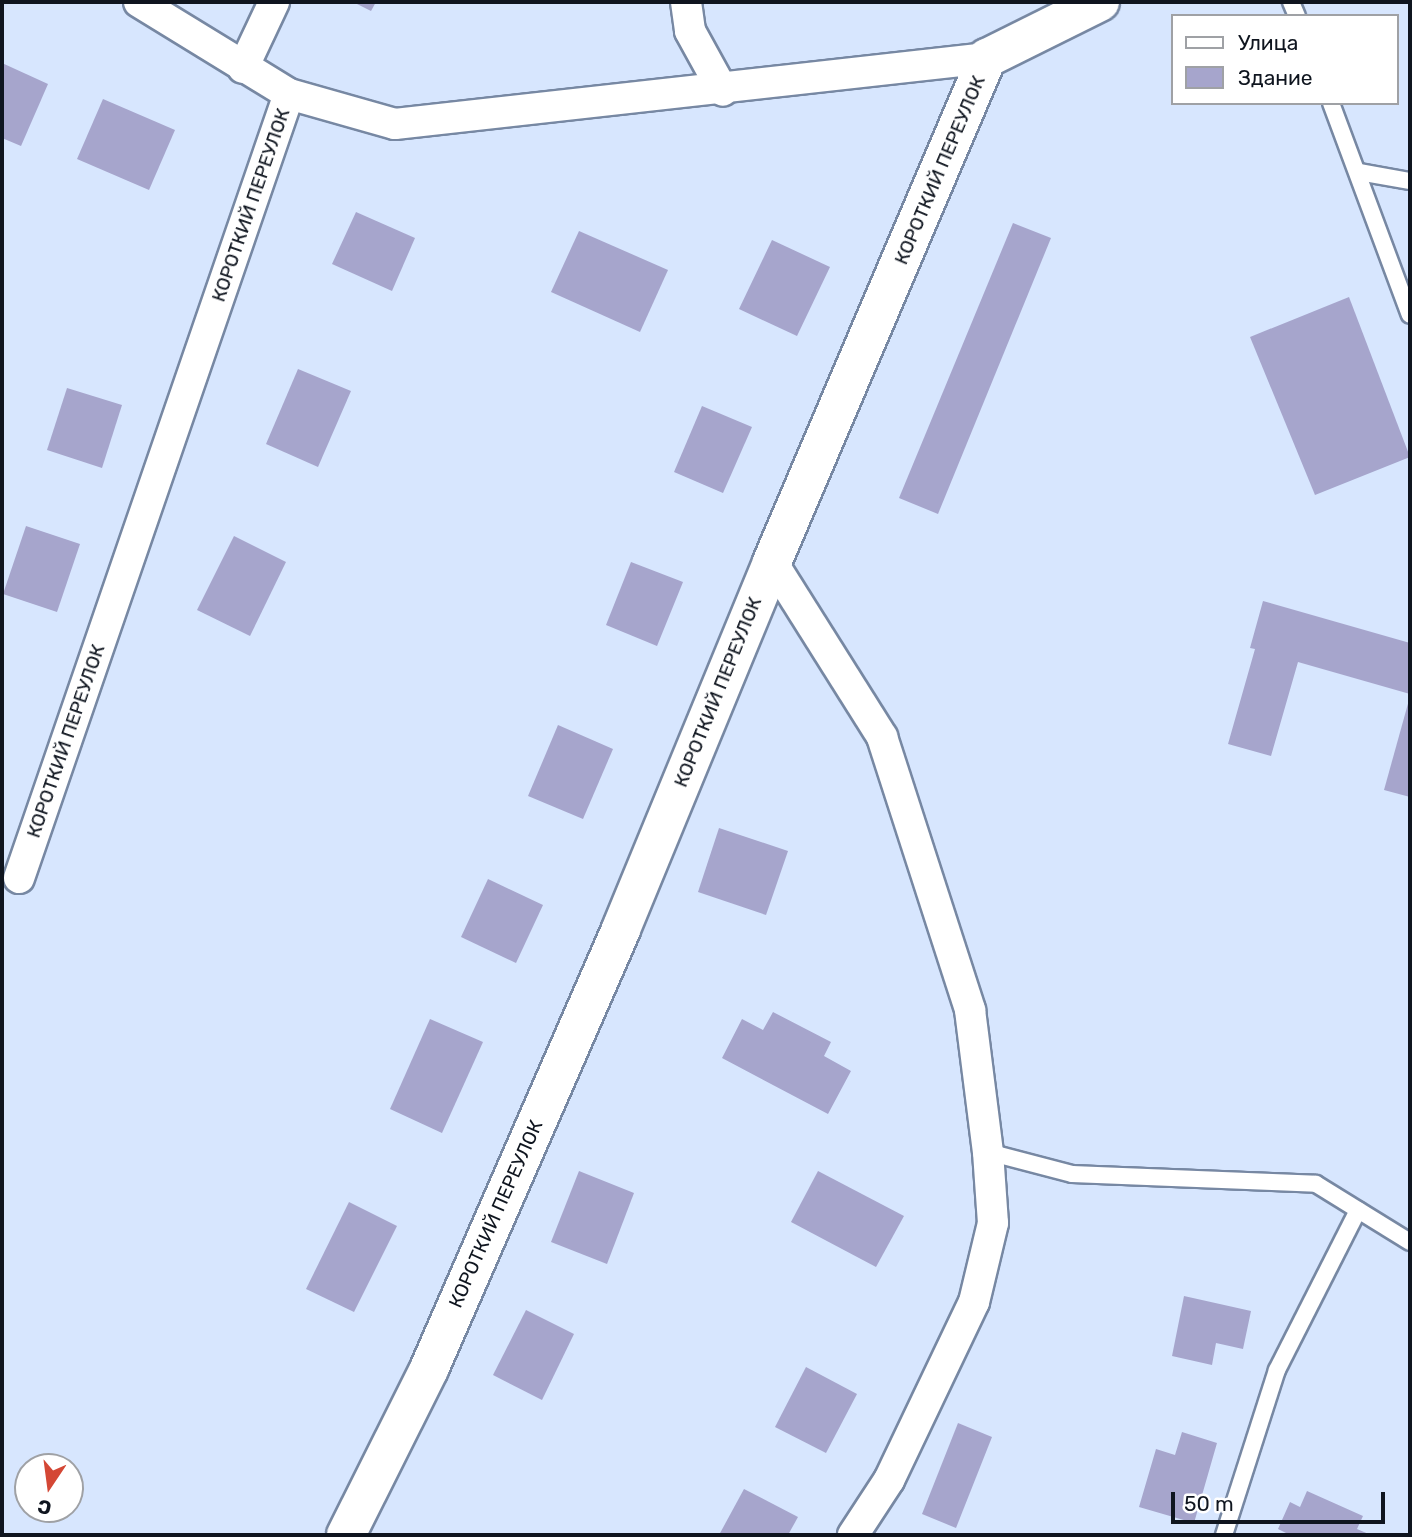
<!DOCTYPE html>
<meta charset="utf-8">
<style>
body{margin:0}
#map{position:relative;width:1412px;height:1537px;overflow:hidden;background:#d7e6fe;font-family:Rubik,sans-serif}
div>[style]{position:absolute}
.building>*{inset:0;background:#a6a5cc}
.roads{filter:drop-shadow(2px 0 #7788a3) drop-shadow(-2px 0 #7788a3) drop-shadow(0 2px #7788a3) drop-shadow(0 -2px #7788a3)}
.lane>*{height:16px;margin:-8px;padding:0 8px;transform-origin:8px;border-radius:8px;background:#fff}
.street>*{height:30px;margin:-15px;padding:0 15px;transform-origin:15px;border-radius:15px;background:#fff}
.secondary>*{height:38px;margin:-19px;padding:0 19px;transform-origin:19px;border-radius:19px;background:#fff}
span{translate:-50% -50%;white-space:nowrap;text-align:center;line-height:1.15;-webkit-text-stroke:5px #fff;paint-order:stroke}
.street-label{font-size:19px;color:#0f151f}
.frame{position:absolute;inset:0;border:4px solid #0f151f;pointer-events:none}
.legend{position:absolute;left:1171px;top:14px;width:228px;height:91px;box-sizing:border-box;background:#fff;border:2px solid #9fa1a5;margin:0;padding:9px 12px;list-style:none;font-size:21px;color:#0f151f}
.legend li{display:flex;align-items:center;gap:14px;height:35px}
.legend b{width:35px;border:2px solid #9fa1a5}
.north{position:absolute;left:14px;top:1453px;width:70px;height:70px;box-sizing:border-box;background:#fff;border:2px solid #9fa1a5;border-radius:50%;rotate:193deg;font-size:19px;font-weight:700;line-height:28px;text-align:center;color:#0f151f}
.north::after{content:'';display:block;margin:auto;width:24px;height:32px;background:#d44735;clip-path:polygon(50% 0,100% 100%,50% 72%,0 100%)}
.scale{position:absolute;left:1171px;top:1492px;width:214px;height:32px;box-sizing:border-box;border:4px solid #0f151f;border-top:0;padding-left:9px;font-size:21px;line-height:24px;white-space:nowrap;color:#0f151f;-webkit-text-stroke:5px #fff;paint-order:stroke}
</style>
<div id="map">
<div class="building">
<div style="clip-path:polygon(353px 2px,376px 2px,371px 11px)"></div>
<div style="clip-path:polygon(2px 63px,48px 84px,21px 146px,2px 138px)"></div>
<div style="clip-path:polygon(103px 99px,175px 130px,149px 190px,77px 159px)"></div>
<div style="clip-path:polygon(356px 212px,415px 238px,392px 291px,332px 264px)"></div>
<div style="clip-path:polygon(1013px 223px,1051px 238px,938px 514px,899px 498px)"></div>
<div style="clip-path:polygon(579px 231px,668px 270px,640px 332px,551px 292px)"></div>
<div style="clip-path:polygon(772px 240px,830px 267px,797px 336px,739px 309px)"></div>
<div style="clip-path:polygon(1349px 297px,1410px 457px,1315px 495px,1250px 337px)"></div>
<div style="clip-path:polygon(298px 369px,351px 391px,318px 467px,266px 444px)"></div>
<div style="clip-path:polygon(67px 388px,122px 405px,102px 468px,47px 450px)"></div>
<div style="clip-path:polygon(702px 406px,752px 427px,723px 493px,674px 472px)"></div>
<div style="clip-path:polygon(26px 526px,80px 544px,57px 612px,3px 594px)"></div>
<div style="clip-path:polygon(234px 536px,286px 562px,250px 636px,197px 610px)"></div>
<div style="clip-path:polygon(631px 562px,683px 582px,657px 646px,606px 625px)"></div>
<div style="clip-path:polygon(1263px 601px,1410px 643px,1410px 694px,1298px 662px,1271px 756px,1228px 744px,1255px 649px,1250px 648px)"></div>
<div style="clip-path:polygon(1409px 700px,1410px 700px,1410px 797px,1384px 790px)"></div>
<div style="clip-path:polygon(558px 725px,613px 749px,583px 819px,528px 796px)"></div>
<div style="clip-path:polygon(719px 828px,788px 851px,766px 915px,698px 892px)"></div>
<div style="clip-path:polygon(488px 879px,543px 905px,516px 963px,461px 937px)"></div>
<div style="clip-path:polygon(773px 1012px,831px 1042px,824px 1056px,851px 1071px,828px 1114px,722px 1058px,742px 1019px,763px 1030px)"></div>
<div style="clip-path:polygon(430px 1019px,483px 1042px,442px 1133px,390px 1109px)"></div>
<div style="clip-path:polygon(579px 1171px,634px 1193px,607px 1264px,551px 1242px)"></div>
<div style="clip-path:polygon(818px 1171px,904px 1216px,876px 1267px,791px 1222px)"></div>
<div style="clip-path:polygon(349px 1202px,397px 1226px,354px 1312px,306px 1289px)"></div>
<div style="clip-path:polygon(1184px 1296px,1251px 1311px,1243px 1349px,1216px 1343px,1212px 1365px,1172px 1356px)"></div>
<div style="clip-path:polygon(526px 1310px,574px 1334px,542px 1400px,493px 1375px)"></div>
<div style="clip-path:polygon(806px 1367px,857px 1394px,826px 1453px,775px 1427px)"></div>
<div style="clip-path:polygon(958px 1423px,992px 1437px,956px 1528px,922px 1514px)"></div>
<div style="clip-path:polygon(1182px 1432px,1217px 1443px,1194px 1523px,1139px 1507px,1156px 1449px,1175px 1455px)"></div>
<div style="clip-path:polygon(744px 1489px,798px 1517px,788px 1535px,719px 1535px)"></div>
<div style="clip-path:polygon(1307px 1491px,1363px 1516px,1357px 1529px,1371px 1535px,1290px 1535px,1278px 1529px,1290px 1502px,1300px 1507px)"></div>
</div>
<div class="roads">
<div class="lane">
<div style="left:1291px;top:2px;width:15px;rotate:67deg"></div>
<div style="left:1331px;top:103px;width:226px;rotate:69.6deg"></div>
<div style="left:1359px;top:172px;width:52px;rotate:10deg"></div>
<div style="left:988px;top:1152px;width:87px;rotate:14.7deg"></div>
<div style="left:1072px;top:1174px;width:244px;rotate:2.3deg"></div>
<div style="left:1316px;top:1184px;width:110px;rotate:31.7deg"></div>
<div style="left:1224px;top:1535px;width:173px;rotate:-72.2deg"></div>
<div style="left:1277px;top:1370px;width:179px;rotate:-63.1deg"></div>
</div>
<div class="street">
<div style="left:139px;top:2px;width:176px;rotate:31.5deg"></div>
<div style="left:686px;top:2px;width:29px;rotate:82deg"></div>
<div style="left:690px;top:31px;width:68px;rotate:61.2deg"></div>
<div style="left:243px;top:68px;width:73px;rotate:-64.8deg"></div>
<div style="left:772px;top:562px;width:207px;rotate:57.8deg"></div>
<div style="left:882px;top:737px;width:287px;rotate:72.1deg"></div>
<div style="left:970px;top:1010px;width:143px;rotate:82.8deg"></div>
<div style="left:988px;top:1152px;width:71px;rotate:86deg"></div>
<div style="left:993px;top:1223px;width:81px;rotate:103.5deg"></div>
<div style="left:974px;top:1302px;width:197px;rotate:115.5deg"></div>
<div style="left:889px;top:1480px;width:66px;rotate:123.2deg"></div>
<div style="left:19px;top:878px;width:829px;rotate:-71deg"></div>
<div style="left:289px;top:94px;width:110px;rotate:15.8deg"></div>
<div style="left:395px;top:124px;width:596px;rotate:-6.36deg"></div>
</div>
<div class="secondary">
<div style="left:346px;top:1535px;width:186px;rotate:-63.4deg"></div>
<div style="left:429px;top:1369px;width:480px;rotate:-66.4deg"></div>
<div style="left:621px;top:929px;width:397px;rotate:-67.6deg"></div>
<div style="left:772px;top:562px;width:548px;rotate:-66.9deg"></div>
<div style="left:987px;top:58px;width:126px;rotate:-26.4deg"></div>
</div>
</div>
<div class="street-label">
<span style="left:940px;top:170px;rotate:-67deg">КОРОТКИЙ ПЕРЕУЛОК</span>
<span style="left:251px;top:205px;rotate:-71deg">КОРОТКИЙ ПЕРЕУЛОК</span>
<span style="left:718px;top:692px;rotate:-68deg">КОРОТКИЙ ПЕРЕУЛОК</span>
<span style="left:66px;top:741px;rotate:-71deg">КОРОТКИЙ ПЕРЕУЛОК</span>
<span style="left:496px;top:1214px;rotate:-66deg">КОРОТКИЙ ПЕРЕУЛОК</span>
</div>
<div class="frame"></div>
<ul class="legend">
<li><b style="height:9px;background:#fff"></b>Улица</li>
<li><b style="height:19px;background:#a6a5cc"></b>Здание</li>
</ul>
<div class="north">С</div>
<div class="scale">50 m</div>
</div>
